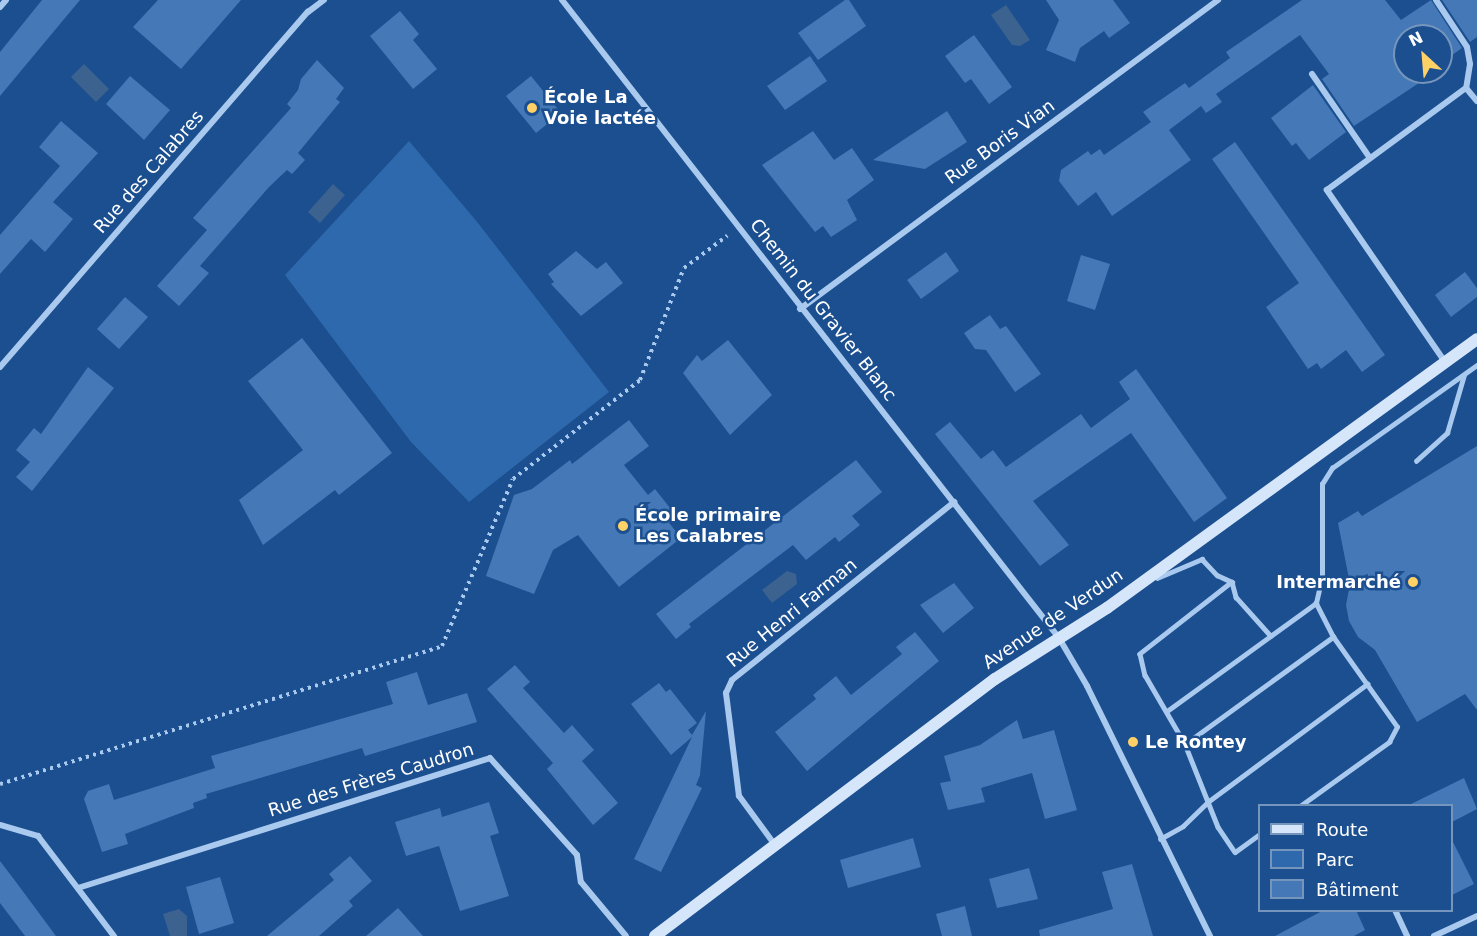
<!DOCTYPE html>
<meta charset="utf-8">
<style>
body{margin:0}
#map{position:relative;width:1477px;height:936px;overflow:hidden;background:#1b4f8f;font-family:"DejaVu Sans",sans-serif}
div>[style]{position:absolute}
.green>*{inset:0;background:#2e69ad}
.water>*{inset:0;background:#3c6290}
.building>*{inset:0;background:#4478b7}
.path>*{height:4px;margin-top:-2px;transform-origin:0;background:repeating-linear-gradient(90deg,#a9c9ee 0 3px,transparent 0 7.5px)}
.lane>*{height:4.5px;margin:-2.25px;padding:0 2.25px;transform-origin:2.25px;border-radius:2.25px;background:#a9c9ee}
.street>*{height:6px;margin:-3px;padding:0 3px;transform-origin:3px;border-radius:3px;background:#a9c9ee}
.secondary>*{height:12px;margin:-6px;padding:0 6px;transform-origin:6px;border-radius:6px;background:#d6e6fa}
.dots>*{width:16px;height:16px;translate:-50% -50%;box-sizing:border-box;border:3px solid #1b4f8f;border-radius:50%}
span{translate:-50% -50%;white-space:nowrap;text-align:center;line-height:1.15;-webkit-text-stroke:5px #1b4f8f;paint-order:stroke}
.poi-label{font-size:18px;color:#fff;font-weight:700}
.left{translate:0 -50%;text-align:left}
.right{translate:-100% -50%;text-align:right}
.street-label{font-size:18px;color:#fff}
.legend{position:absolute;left:1258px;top:804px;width:195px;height:108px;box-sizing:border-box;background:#1b4f8f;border:2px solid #7695bc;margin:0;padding:8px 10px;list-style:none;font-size:18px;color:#fff}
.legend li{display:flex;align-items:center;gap:12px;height:30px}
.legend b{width:30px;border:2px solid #7695bc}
.north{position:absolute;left:1393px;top:24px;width:60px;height:60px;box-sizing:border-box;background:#1b4f8f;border:2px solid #7695bc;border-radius:50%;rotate:334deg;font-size:16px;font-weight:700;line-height:24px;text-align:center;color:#fff}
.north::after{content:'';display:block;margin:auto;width:21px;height:27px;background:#ffd166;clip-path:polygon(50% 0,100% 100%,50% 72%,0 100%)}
</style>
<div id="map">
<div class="green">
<div style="clip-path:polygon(409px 141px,478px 223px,609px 392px,469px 502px,411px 442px,285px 275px)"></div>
</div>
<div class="water">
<div style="clip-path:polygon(1006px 5px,1030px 40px,1020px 46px,1012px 45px,991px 15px)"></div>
<div style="clip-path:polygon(84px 64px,109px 89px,96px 102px,71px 77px)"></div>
<div style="clip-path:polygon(333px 184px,345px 195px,320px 223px,308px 212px)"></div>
<div style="clip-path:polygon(787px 571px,796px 574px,797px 584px,772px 603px,762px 590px)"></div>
<div style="clip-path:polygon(179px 909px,187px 916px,187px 936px,170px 936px,163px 914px)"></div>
</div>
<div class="building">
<div style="clip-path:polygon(42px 0,80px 0,0 96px,0 52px)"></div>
<div style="clip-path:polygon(158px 0,241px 0,181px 69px,133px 27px)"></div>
<div style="clip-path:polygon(845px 0,849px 0,866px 26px,818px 60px,798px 33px)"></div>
<div style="clip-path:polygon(1046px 0,1113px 0,1130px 23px,1109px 38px,1104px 31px,1080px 48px,1075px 62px,1046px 50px,1059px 20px)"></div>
<div style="clip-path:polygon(1302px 0,1385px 0,1401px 20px,1431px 0,1462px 48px,1441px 63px,1441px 36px,1405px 36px,1405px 72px,1430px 72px,1428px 77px,1354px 126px,1322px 79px,1329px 74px,1300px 35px,1216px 94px,1222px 102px,1206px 113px,1201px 106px,1169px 130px,1191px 160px,1112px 216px,1096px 192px,1078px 206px,1059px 181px,1061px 170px,1088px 151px,1091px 155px,1100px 149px,1104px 155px,1151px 122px,1143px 112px,1185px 83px,1189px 88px,1230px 58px,1226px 52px)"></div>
<div style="clip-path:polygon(1442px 0,1477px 0,1477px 37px,1470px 42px)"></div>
<div style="clip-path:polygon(400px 11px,419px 34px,413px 40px,437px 69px,413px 89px,370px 36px)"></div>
<div style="clip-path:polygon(974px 35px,1012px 87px,989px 104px,971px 79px,965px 83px,945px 56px)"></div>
<div style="clip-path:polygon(810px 56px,827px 81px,785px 110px,767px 86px)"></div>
<div style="clip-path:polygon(317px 60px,344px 88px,336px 99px,340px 102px,298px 153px,305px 160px,292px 174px,287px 170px,269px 187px,200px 266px,209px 273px,179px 306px,157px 286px,207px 230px,193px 218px,291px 108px,287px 104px,298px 90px,301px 79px)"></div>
<div style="clip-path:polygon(130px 76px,170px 110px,144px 140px,106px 104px)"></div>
<div style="clip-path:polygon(531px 76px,561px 113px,536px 133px,506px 96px)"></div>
<div style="clip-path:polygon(1313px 85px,1346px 132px,1309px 160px,1296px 143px,1292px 146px,1271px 118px)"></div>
<div style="clip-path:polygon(947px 111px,967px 142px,925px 169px,873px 160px)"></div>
<div style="clip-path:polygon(61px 121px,98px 153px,53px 202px,73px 219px,45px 252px,31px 239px,0 274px,0 235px,60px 166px,39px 147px)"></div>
<div style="clip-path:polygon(813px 131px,834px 160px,852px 148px,874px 180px,847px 200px,857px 220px,831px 237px,823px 226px,815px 232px,762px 165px)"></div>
<div style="clip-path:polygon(1235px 142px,1385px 355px,1362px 372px,1346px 350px,1321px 369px,1317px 363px,1308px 369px,1266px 307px,1299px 283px,1212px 159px)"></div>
<div style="clip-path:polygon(576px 251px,597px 269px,606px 262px,623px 283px,581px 316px,551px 284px,554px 282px,548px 274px)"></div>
<div style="clip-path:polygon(946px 252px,959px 271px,921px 299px,907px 280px)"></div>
<div style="clip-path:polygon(1081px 255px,1110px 264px,1095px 310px,1067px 301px)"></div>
<div style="clip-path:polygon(1465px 272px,1477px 288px,1477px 297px,1451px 317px,1435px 295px)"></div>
<div style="clip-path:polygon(125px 297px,148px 317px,119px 349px,97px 329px)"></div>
<div style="clip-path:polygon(990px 315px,1000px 329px,1006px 326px,1041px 374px,1015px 392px,986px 350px,975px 349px,964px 333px)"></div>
<div style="clip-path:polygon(302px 338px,392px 453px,339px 495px,335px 490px,263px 545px,239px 500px,303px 450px,248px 381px)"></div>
<div style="clip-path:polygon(728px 340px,772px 395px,730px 435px,683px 373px,697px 355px,702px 361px)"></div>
<div style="clip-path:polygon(88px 367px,114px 388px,32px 491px,16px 477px,30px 462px,16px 450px,34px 428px,41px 434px)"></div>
<div style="clip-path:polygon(1136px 369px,1227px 498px,1194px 522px,1131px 433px,1033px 501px,1069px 545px,1040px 566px,935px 434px,950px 422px,981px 459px,993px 450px,1006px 467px,1081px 414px,1091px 428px,1130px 399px,1119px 382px)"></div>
<div style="clip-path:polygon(629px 420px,649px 446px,624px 465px,648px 495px,655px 489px,674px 513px,667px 520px,681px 538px,619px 587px,578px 535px,553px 550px,534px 594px,486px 576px,514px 495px,532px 489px,570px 460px,572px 464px)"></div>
<div style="clip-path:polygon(1477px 446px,1477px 710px,1465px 694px,1417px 722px,1375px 650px,1358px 637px,1349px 621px,1346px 605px,1350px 584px,1338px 523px,1358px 511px,1362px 516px)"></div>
<div style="clip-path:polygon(856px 460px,882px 492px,852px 516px,860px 525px,839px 542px,835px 537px,806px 560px,793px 545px,689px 624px,691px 627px,676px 639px,656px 614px)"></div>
<div style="clip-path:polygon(954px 583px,974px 608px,943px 633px,920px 605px)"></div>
<div style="clip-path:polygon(915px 632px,939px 661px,807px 771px,775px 732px,816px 699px,813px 695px,836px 676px,851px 695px,902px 654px,896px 647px)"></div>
<div style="clip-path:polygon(515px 665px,530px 682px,523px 688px,564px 733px,572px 725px,594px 750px,582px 761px,618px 803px,593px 825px,547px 769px,553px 763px,487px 689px)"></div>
<div style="clip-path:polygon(417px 672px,428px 705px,467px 693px,477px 722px,365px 756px,362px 748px,206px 794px,207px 798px,193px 803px,194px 808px,125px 834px,128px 844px,102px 852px,84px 799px,88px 791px,109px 784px,114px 800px,215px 768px,211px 756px,393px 704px,386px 682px)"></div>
<div style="clip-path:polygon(659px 683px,666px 692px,670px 689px,697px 723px,688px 730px,692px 735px,706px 711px,700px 775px,696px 785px,702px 788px,661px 872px,634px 859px,692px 737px,671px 755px,631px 704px)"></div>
<div style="clip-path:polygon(1017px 720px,1023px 739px,1054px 730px,1077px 810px,1045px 819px,1032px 773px,981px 788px,985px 802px,948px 810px,940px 783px,951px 781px,944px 756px,980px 745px)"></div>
<div style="clip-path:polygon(1464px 778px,1477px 809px,1452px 822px,1452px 806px,1407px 806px)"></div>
<div style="clip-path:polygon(489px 802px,499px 833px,490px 836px,509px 896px,460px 911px,439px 846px,406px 856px,395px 822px,440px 808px,442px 817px)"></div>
<div style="clip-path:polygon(913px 838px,921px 867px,848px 888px,840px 860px)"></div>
<div style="clip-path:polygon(1452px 840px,1474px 884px,1452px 895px)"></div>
<div style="clip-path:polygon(350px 856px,372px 881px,349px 901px,353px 906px,319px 936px,267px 936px,334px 880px,329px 874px)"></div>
<div style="clip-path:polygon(0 861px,16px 882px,56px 936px,25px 936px,0 903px)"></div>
<div style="clip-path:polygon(1132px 864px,1153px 936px,1040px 936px,1039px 930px,1113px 909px,1102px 872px)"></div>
<div style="clip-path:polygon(1029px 868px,1038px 899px,997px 908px,989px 879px)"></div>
<div style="clip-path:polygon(220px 877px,234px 923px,199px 934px,186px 887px)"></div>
<div style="clip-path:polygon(965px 906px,972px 936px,942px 936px,936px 914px)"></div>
<div style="clip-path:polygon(398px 908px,423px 936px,366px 936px)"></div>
<div style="clip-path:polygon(1324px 910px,1356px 910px,1365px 930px,1354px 936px,1275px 936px)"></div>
</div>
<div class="path">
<div style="left:0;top:784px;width:463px;rotate:-17.3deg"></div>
<div style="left:442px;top:646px;width:181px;rotate:-67deg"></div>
<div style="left:513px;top:479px;width:161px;rotate:-37.9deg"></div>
<div style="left:640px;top:380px;width:120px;rotate:-68.6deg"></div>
<div style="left:684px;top:268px;width:54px;rotate:-36.7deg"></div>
</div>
<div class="lane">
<div style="left:1416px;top:461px;width:42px;rotate:-42.1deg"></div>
<div style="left:1447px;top:433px;width:60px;rotate:-73.7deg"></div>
<div style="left:1157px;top:578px;width:49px;rotate:-22.9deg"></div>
<div style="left:1202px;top:559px;width:22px;rotate:47deg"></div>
<div style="left:1217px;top:575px;width:17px;rotate:25deg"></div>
<div style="left:1232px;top:582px;width:117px;rotate:142deg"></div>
<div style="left:1140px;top:654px;width:22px;rotate:77deg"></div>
<div style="left:1145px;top:675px;width:80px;rotate:59.9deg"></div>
<div style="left:1185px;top:744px;width:89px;rotate:68.3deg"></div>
<div style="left:1218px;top:827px;width:30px;rotate:56deg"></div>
<div style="left:1235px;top:852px;width:31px;rotate:-36deg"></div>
<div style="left:1232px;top:582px;width:16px;rotate:75deg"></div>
<div style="left:1236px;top:597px;width:52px;rotate:48.1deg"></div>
<div style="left:1167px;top:711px;width:184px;rotate:-35.9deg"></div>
<div style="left:1316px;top:603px;width:28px;rotate:-77deg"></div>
<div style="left:1322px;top:576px;width:92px;rotate:-90deg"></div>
<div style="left:1322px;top:484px;width:19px;rotate:-58deg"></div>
<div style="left:1332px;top:468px;width:178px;rotate:-35.4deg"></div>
<div style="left:1185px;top:744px;width:183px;rotate:-35.9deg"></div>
<div style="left:1300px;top:806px;width:110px;rotate:-35.7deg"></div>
<div style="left:1389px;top:742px;width:17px;rotate:-62deg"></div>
<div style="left:1397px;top:727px;width:110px;rotate:-125.4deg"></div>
<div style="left:1333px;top:637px;width:38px;rotate:-117deg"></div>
<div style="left:1160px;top:839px;width:26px;rotate:-29deg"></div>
<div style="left:1183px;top:826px;width:36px;rotate:-44deg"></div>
<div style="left:1209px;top:801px;width:197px;rotate:-36.5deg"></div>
</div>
<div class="street">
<div style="left:562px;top:0;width:809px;rotate:52.08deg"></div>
<div style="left:1059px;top:638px;width:56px;rotate:59.7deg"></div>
<div style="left:1087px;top:686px;width:279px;rotate:63.8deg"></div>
<div style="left:1436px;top:0;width:56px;rotate:56.6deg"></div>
<div style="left:1467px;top:47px;width:17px;rotate:80deg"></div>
<div style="left:1470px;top:64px;width:24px;rotate:99deg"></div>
<div style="left:0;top:7px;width:9px;rotate:-49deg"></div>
<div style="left:1312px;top:74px;width:102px;rotate:55.4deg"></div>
<div style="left:800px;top:309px;width:520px;rotate:-36.47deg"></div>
<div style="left:1445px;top:362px;width:209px;rotate:-124.5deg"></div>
<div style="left:1327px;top:190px;width:172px;rotate:-36.3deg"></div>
<div style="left:1466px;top:88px;width:17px;rotate:50deg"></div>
<div style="left:0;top:367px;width:470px;rotate:-49.1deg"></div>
<div style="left:308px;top:12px;width:20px;rotate:-37deg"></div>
<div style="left:0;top:825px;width:40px;rotate:16deg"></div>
<div style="left:38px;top:836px;width:126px;rotate:52.8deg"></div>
<div style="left:775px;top:845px;width:61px;rotate:-126.3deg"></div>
<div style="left:739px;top:796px;width:104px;rotate:-97.2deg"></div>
<div style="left:726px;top:693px;width:14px;rotate:-65deg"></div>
<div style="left:732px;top:680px;width:285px;rotate:-38.7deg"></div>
<div style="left:78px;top:888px;width:432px;rotate:-17.5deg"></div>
<div style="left:490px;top:758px;width:130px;rotate:48.1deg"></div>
<div style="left:577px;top:855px;width:27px;rotate:82deg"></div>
<div style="left:581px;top:882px;width:70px;rotate:50.2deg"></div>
<div style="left:1395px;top:910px;width:29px;rotate:65deg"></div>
<div style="left:1434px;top:936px;width:47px;rotate:-24.9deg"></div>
</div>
<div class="secondary">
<div style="left:655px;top:936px;width:426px;rotate:-37.1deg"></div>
<div style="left:995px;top:679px;width:133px;rotate:-32.4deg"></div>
<div style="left:1107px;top:608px;width:457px;rotate:-36deg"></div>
</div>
<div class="dots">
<div style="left:532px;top:108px;background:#ffd166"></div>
<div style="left:623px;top:526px;background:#ffd166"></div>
<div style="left:1413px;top:582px;background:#ffd166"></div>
<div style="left:1133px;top:742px;background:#ffd166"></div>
</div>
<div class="poi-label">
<span class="left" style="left:544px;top:108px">École La<br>Voie lactée</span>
<span class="left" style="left:635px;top:526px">École primaire<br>Les Calabres</span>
<span class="right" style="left:1401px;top:582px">Intermarché</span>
<span class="left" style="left:1145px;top:742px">Le Rontey</span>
</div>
<div class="street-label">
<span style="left:1000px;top:142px;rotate:-36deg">Rue Boris Vian</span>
<span style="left:149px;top:172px;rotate:-49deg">Rue des Calabres</span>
<span style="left:823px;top:310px;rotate:52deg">Chemin du Gravier Blanc</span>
<span style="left:792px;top:613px;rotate:-39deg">Rue Henri Farman</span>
<span style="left:1053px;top:619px;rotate:-34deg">Avenue de Verdun</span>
<span style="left:371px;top:780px;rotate:-17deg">Rue des Frères Caudron</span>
</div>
<ul class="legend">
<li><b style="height:8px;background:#d6e6fa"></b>Route</li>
<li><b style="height:16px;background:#2e69ad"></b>Parc</li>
<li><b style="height:16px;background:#4478b7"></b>Bâtiment</li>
</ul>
<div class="north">N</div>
</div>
